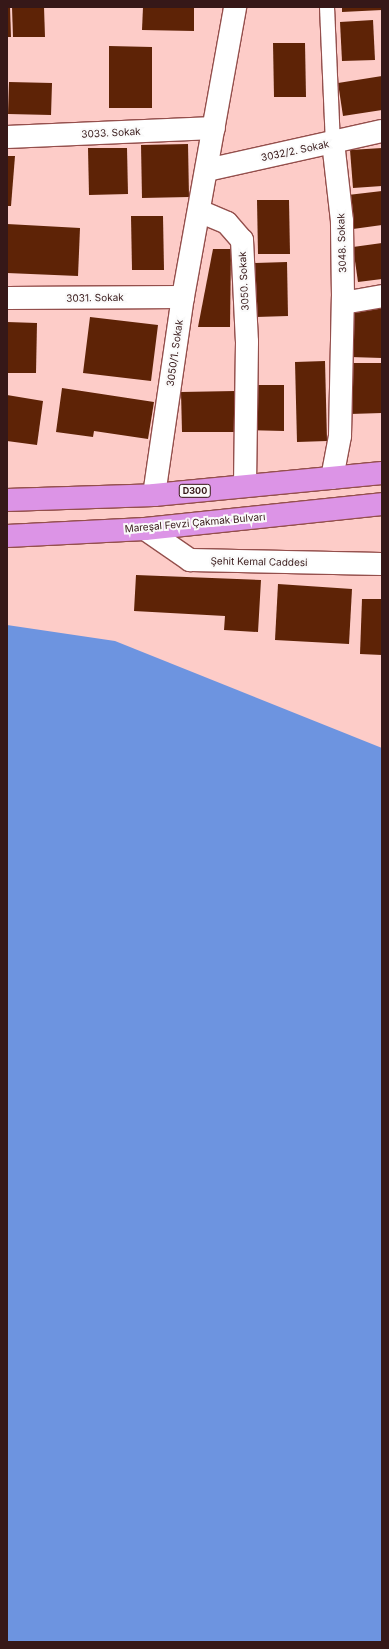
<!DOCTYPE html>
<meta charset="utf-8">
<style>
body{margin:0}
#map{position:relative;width:389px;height:1649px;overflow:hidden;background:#fdccc8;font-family:Inter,sans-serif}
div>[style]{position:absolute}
.water>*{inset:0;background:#6d94e0}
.building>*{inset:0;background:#5e2306}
.roads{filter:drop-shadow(1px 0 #944f4c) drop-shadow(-1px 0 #944f4c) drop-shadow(0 1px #944f4c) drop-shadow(0 -1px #944f4c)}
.service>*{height:14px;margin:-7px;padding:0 7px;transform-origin:7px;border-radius:7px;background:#fff}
.minor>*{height:22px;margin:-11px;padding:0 11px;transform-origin:11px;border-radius:11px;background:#fff}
.trunk>*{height:22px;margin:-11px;padding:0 11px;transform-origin:11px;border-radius:11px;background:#dc94e6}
span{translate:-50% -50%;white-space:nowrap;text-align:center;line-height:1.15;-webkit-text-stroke:4px #fafafa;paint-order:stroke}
.shield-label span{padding:1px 3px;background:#fafafa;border:1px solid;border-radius:3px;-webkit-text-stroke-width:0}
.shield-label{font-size:9px;color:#361818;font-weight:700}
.street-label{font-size:10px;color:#361818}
.frame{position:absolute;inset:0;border:8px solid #361818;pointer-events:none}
</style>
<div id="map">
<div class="water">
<div style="clip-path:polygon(7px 625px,115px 641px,382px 748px,382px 1642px,7px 1642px)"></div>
</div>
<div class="building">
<div style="clip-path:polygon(7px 7px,10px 7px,11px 37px,7px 37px)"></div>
<div style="clip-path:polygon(12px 7px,44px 7px,45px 37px,13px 37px)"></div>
<div style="clip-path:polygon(143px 7px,194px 7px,194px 31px,142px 30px)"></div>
<div style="clip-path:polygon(342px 7px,382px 7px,382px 10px,342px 12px)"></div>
<div style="clip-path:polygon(373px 20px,375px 60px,342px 61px,340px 22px)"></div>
<div style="clip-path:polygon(273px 43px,305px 43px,306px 97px,274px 97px)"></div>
<div style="clip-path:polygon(109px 46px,152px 47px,152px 108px,109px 108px)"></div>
<div style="clip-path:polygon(382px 76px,382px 110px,343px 116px,338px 83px)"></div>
<div style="clip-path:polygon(9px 82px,52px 83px,51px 115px,8px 114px)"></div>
<div style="clip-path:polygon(188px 144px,189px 197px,142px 198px,141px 145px)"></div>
<div style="clip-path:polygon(88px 148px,127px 148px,128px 194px,89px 195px)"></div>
<div style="clip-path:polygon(382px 148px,382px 186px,353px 188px,350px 150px)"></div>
<div style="clip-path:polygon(7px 156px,15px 156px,11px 206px,7px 206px)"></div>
<div style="clip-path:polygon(382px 191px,382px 225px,353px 229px,348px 195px)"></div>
<div style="clip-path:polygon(257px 200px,289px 200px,290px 254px,258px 254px)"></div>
<div style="clip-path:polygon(131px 216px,163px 216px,164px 270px,132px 270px)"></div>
<div style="clip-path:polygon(7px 224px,80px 228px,78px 276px,7px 273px)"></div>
<div style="clip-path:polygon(382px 243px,382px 279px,358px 282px,353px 247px)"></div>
<div style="clip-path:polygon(213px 249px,231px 249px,230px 327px,198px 327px)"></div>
<div style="clip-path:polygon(287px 262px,288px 316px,256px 317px,255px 263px)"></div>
<div style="clip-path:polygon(351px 306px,382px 307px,382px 358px,350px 357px)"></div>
<div style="clip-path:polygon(90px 317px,158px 325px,151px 381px,83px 373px)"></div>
<div style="clip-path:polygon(7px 322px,37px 323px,36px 373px,7px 373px)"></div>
<div style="clip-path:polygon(325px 361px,327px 441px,297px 442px,295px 362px)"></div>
<div style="clip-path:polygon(349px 363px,382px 363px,382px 413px,350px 414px)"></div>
<div style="clip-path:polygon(249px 385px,284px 385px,284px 431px,249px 430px)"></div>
<div style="clip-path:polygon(62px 388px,154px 402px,148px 439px,94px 431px,93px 437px,56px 432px)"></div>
<div style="clip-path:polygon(235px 391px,235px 432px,182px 432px,181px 392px)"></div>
<div style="clip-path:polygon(7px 395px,43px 401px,37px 445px,7px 441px)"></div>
<div style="clip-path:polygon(136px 575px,261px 580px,258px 632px,224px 630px,225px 616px,134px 611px)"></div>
<div style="clip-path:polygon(278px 584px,352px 589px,349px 644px,275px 640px)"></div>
<div style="clip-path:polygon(362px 599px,382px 599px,382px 655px,360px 654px)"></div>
</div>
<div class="roads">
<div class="service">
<div style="left:327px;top:7px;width:135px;rotate:87.5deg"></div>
</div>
<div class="minor">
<div style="left:7px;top:137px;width:207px;rotate:-2.5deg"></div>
<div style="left:207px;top:170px;width:179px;rotate:-12.6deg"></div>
<div style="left:199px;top:211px;width:30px;rotate:23deg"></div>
<div style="left:227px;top:223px;width:23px;rotate:49deg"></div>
<div style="left:242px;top:240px;width:102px;rotate:87.2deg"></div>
<div style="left:247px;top:342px;width:144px;rotate:90.8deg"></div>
<div style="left:7px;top:298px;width:176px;rotate:-0.3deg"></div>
<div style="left:343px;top:303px;width:40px;rotate:-10deg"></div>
<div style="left:332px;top:478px;width:43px;rotate:-79.2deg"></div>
<div style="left:340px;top:436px;width:139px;rotate:-88.8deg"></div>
<div style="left:343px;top:297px;width:76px;rotate:-90.8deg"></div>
<div style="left:342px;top:221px;width:80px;rotate:-96.5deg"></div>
<div style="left:154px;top:495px;width:200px;rotate:-81.7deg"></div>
<div style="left:183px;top:297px;width:295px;rotate:-79.8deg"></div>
<div style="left:145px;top:529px;width:55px;rotate:34.6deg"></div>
<div style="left:190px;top:560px;width:192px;rotate:1.2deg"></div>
</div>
<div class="trunk">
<div style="left:7px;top:500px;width:147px;rotate:-1.9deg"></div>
<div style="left:154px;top:495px;width:229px;rotate:-5.5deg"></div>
<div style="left:7px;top:536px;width:138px;rotate:-2.9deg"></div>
<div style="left:145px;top:529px;width:238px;rotate:-6deg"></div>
</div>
</div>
<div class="shield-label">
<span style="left:195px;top:491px">D300</span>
</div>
<div class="street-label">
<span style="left:111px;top:133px;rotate:-3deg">3033. Sokak</span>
<span style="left:295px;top:151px;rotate:-12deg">3032/2. Sokak</span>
<span style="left:342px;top:243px;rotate:-92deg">3048. Sokak</span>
<span style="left:244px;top:281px;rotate:-93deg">3050. Sokak</span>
<span style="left:95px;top:298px;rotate:-1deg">3031. Sokak</span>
<span style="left:175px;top:353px;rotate:-82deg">3050/1. Sokak</span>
<span style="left:195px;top:523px;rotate:-5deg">Mareşal Fevzi Çakmak Bulvarı</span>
<span style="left:259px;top:562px;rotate:1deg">Şehit Kemal Caddesi</span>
</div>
<div class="frame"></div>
</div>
